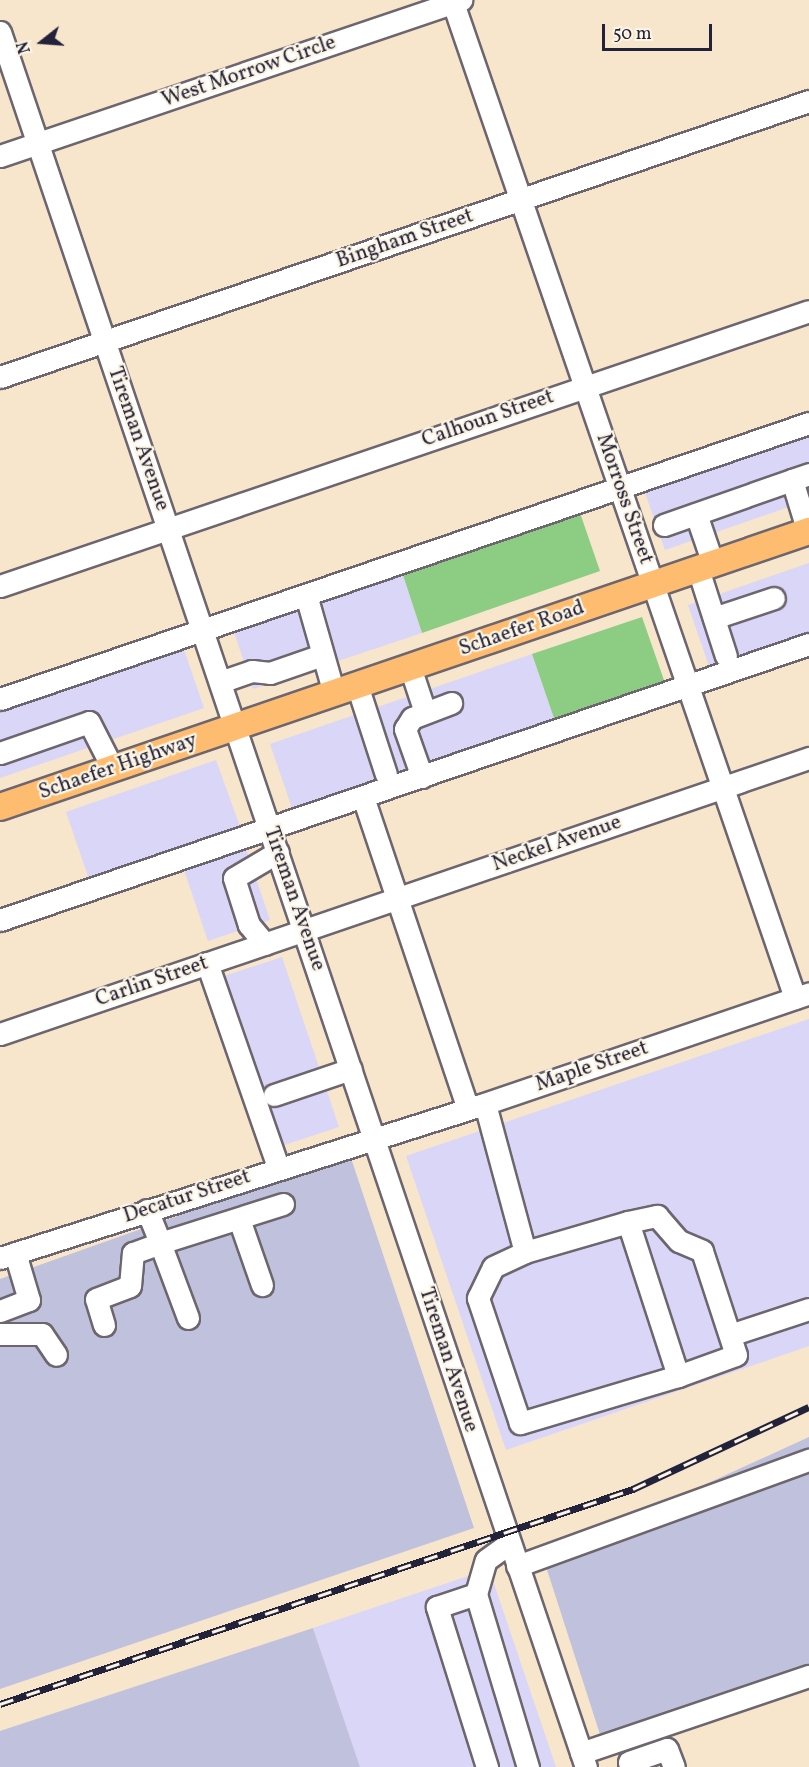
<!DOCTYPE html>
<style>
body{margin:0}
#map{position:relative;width:809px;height:1767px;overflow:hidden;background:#f7e5cc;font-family:Vollkorn,serif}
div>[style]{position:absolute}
.built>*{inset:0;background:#d9d6f7}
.industrial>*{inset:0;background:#c0c2dd}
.green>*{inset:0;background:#8dcc83}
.roads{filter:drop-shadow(2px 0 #6d666e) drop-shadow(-2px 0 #6d666e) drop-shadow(0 2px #6d666e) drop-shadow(0 -2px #6d666e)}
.minor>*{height:21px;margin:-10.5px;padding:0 10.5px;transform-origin:10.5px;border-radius:10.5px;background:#fff}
.major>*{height:26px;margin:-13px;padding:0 13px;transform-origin:13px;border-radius:13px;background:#fdbc70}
.rail>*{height:7px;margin-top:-3.5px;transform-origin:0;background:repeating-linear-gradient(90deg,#fcf5e5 0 14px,#22223b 0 28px);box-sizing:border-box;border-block:2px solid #22223b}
span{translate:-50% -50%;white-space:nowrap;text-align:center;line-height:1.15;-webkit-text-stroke:4.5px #fcf5e5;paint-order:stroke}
.street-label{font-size:21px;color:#22223b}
.north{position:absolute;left:12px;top:12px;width:60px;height:60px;-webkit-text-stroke:4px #fcf5e5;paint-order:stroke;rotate:253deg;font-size:16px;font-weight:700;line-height:24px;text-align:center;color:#22223b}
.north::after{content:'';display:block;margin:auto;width:21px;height:27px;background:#22223b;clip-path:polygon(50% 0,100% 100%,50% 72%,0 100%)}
.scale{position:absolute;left:602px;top:24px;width:110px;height:27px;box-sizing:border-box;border:3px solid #22223b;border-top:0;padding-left:8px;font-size:18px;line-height:21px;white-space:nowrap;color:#22223b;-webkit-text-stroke:4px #fcf5e5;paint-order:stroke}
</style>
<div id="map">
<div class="built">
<div style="clip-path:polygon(809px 430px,809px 500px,665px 550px,643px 487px)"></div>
<div style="clip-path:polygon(809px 563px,809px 638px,711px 672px,688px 605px)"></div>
<div style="clip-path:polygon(401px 569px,422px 633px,253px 689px,232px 626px)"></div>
<div style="clip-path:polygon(181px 641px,204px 708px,0 778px,0 703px)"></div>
<div style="clip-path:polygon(532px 654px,556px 724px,294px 814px,270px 744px)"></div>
<div style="clip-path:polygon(216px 760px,242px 832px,91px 885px,66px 812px)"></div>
<div style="clip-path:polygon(245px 846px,270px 920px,208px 941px,183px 867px)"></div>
<div style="clip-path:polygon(282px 957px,339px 1127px,275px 1148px,218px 978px)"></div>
<div style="clip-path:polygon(809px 1019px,809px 1346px,506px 1450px,406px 1156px)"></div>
<div style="clip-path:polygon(489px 1569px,556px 1767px,360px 1767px,313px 1628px)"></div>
</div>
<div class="industrial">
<div style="clip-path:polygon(350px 1155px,474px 1528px,0 1689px,0 1279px)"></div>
<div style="clip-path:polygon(809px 1437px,809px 1684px,606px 1753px,540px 1548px,649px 1510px)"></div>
<div style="clip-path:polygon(313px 1628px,360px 1767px,0 1767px,0 1731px)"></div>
</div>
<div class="green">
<div style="clip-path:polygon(579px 510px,600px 571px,422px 633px,401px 569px)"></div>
<div style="clip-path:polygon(642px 617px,666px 686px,556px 724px,532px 654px)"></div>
</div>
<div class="roads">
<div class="minor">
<div style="left:452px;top:0;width:1055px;rotate:71.03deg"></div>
<div style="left:0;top:32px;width:1831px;rotate:71.34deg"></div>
<div style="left:0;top:156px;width:487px;rotate:-18.7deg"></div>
<div style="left:0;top:377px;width:855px;rotate:-18.84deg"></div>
<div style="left:792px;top:480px;width:18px;rotate:-19deg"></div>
<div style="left:696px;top:514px;width:53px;rotate:71.2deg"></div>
<div style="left:664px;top:525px;width:136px;rotate:-19.4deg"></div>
<div style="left:792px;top:480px;width:54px;rotate:72.9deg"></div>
<div style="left:698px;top:569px;width:91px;rotate:72.2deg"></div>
<div style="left:0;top:586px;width:854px;rotate:-18.77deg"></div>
<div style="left:306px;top:595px;width:102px;rotate:74.1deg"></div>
<div style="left:714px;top:618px;width:63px;rotate:-18.4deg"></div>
<div style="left:410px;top:667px;width:47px;rotate:71.6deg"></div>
<div style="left:220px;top:682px;width:34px;rotate:-19deg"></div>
<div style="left:252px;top:671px;width:18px;rotate:6deg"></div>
<div style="left:270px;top:673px;width:55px;rotate:-19.1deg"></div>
<div style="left:357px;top:685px;width:94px;rotate:72deg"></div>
<div style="left:0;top:699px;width:855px;rotate:-18.84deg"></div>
<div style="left:0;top:753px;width:94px;rotate:-19.2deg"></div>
<div style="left:89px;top:722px;width:53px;rotate:62.9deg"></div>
<div style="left:422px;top:777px;width:51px;rotate:-109.5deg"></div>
<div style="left:405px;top:729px;width:13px;rotate:-58deg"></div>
<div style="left:412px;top:718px;width:42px;rotate:-21deg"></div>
<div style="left:363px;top:797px;width:329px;rotate:71.4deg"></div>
<div style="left:0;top:920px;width:855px;rotate:-18.84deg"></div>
<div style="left:265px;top:944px;width:25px;rotate:-130deg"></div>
<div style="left:249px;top:925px;width:49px;rotate:-107.7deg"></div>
<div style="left:234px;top:878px;width:51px;rotate:-30.6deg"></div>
<div style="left:207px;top:963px;width:216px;rotate:70.8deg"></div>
<div style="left:0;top:1034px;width:855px;rotate:-18.84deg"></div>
<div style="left:274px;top:1095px;width:81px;rotate:-18.7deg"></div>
<div style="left:485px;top:1104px;width:153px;rotate:74.9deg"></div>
<div style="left:147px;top:1210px;width:35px;rotate:68deg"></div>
<div style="left:160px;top:1243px;width:129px;rotate:-17.6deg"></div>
<div style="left:239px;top:1219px;width:70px;rotate:70.8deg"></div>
<div style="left:628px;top:1222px;width:162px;rotate:72deg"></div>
<div style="left:678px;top:1376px;width:165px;rotate:163.4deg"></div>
<div style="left:520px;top:1423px;width:132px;rotate:-108.6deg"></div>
<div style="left:478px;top:1298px;width:34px;rotate:-64deg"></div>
<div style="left:493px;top:1267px;width:35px;rotate:-25deg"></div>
<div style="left:525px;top:1252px;width:107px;rotate:-16.2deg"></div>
<div style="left:628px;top:1222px;width:30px;rotate:-12deg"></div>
<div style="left:657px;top:1216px;width:33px;rotate:49deg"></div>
<div style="left:679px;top:1241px;width:25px;rotate:23deg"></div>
<div style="left:702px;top:1251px;width:109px;rotate:71.9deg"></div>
<div style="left:736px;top:1355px;width:62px;rotate:160.1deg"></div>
<div style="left:0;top:1258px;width:502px;rotate:-17.64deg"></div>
<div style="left:478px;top:1106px;width:350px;rotate:-18.8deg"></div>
<div style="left:0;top:1311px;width:31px;rotate:-21deg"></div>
<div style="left:29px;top:1300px;width:49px;rotate:-106.6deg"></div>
<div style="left:104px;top:1325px;width:27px;rotate:-107deg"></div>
<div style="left:96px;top:1299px;width:36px;rotate:-21deg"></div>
<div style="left:130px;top:1286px;width:33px;rotate:-85deg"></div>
<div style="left:133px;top:1253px;width:29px;rotate:-20deg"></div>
<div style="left:160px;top:1243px;width:80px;rotate:69.5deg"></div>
<div style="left:0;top:1334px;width:42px"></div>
<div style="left:42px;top:1334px;width:25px;rotate:56deg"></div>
<div style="left:730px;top:1335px;width:83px;rotate:-18.2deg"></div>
<div style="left:517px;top:1566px;width:311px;rotate:-20deg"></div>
<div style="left:476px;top:1594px;width:35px;rotate:-74deg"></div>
<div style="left:486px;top:1560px;width:29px;rotate:-36deg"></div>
<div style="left:581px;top:1753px;width:241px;rotate:-18.7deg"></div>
<div style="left:487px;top:1767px;width:168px;rotate:-107.4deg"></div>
<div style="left:437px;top:1607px;width:41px;rotate:-18.4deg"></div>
<div style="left:476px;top:1594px;width:181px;rotate:73.3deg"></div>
<div style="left:631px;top:1767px;width:5px;rotate:-112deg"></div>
<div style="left:629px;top:1762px;width:40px;rotate:-18.9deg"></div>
<div style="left:667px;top:1749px;width:19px;rotate:69deg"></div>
</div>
<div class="major">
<div style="left:0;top:807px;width:855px;rotate:-18.84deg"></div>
</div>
</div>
<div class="rail">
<div style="left:0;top:1704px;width:669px;rotate:-18.76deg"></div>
<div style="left:633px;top:1489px;width:194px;rotate:-25deg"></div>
</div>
<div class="street-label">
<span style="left:249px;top:72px;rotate:-19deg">West Morrow Circle</span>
<span style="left:405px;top:239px;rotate:-19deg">Bingham Street</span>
<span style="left:488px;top:419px;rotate:-19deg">Calhoun Street</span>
<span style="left:138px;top:439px;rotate:71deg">Tireman Avenue</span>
<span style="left:624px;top:499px;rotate:71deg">Morross Street</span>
<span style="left:522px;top:629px;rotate:-19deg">Schaefer Road</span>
<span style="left:118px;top:767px;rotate:-19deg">Schaefer Highway</span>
<span style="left:557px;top:844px;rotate:-19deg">Neckel Avenue</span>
<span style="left:294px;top:899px;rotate:71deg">Tireman Avenue</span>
<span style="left:152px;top:982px;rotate:-19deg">Carlin Street</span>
<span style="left:592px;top:1067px;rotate:-19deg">Maple Street</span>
<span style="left:187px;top:1197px;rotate:-18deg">Decatur Street</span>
<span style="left:448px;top:1360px;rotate:72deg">Tireman Avenue</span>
</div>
<div class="north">N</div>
<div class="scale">50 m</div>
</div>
